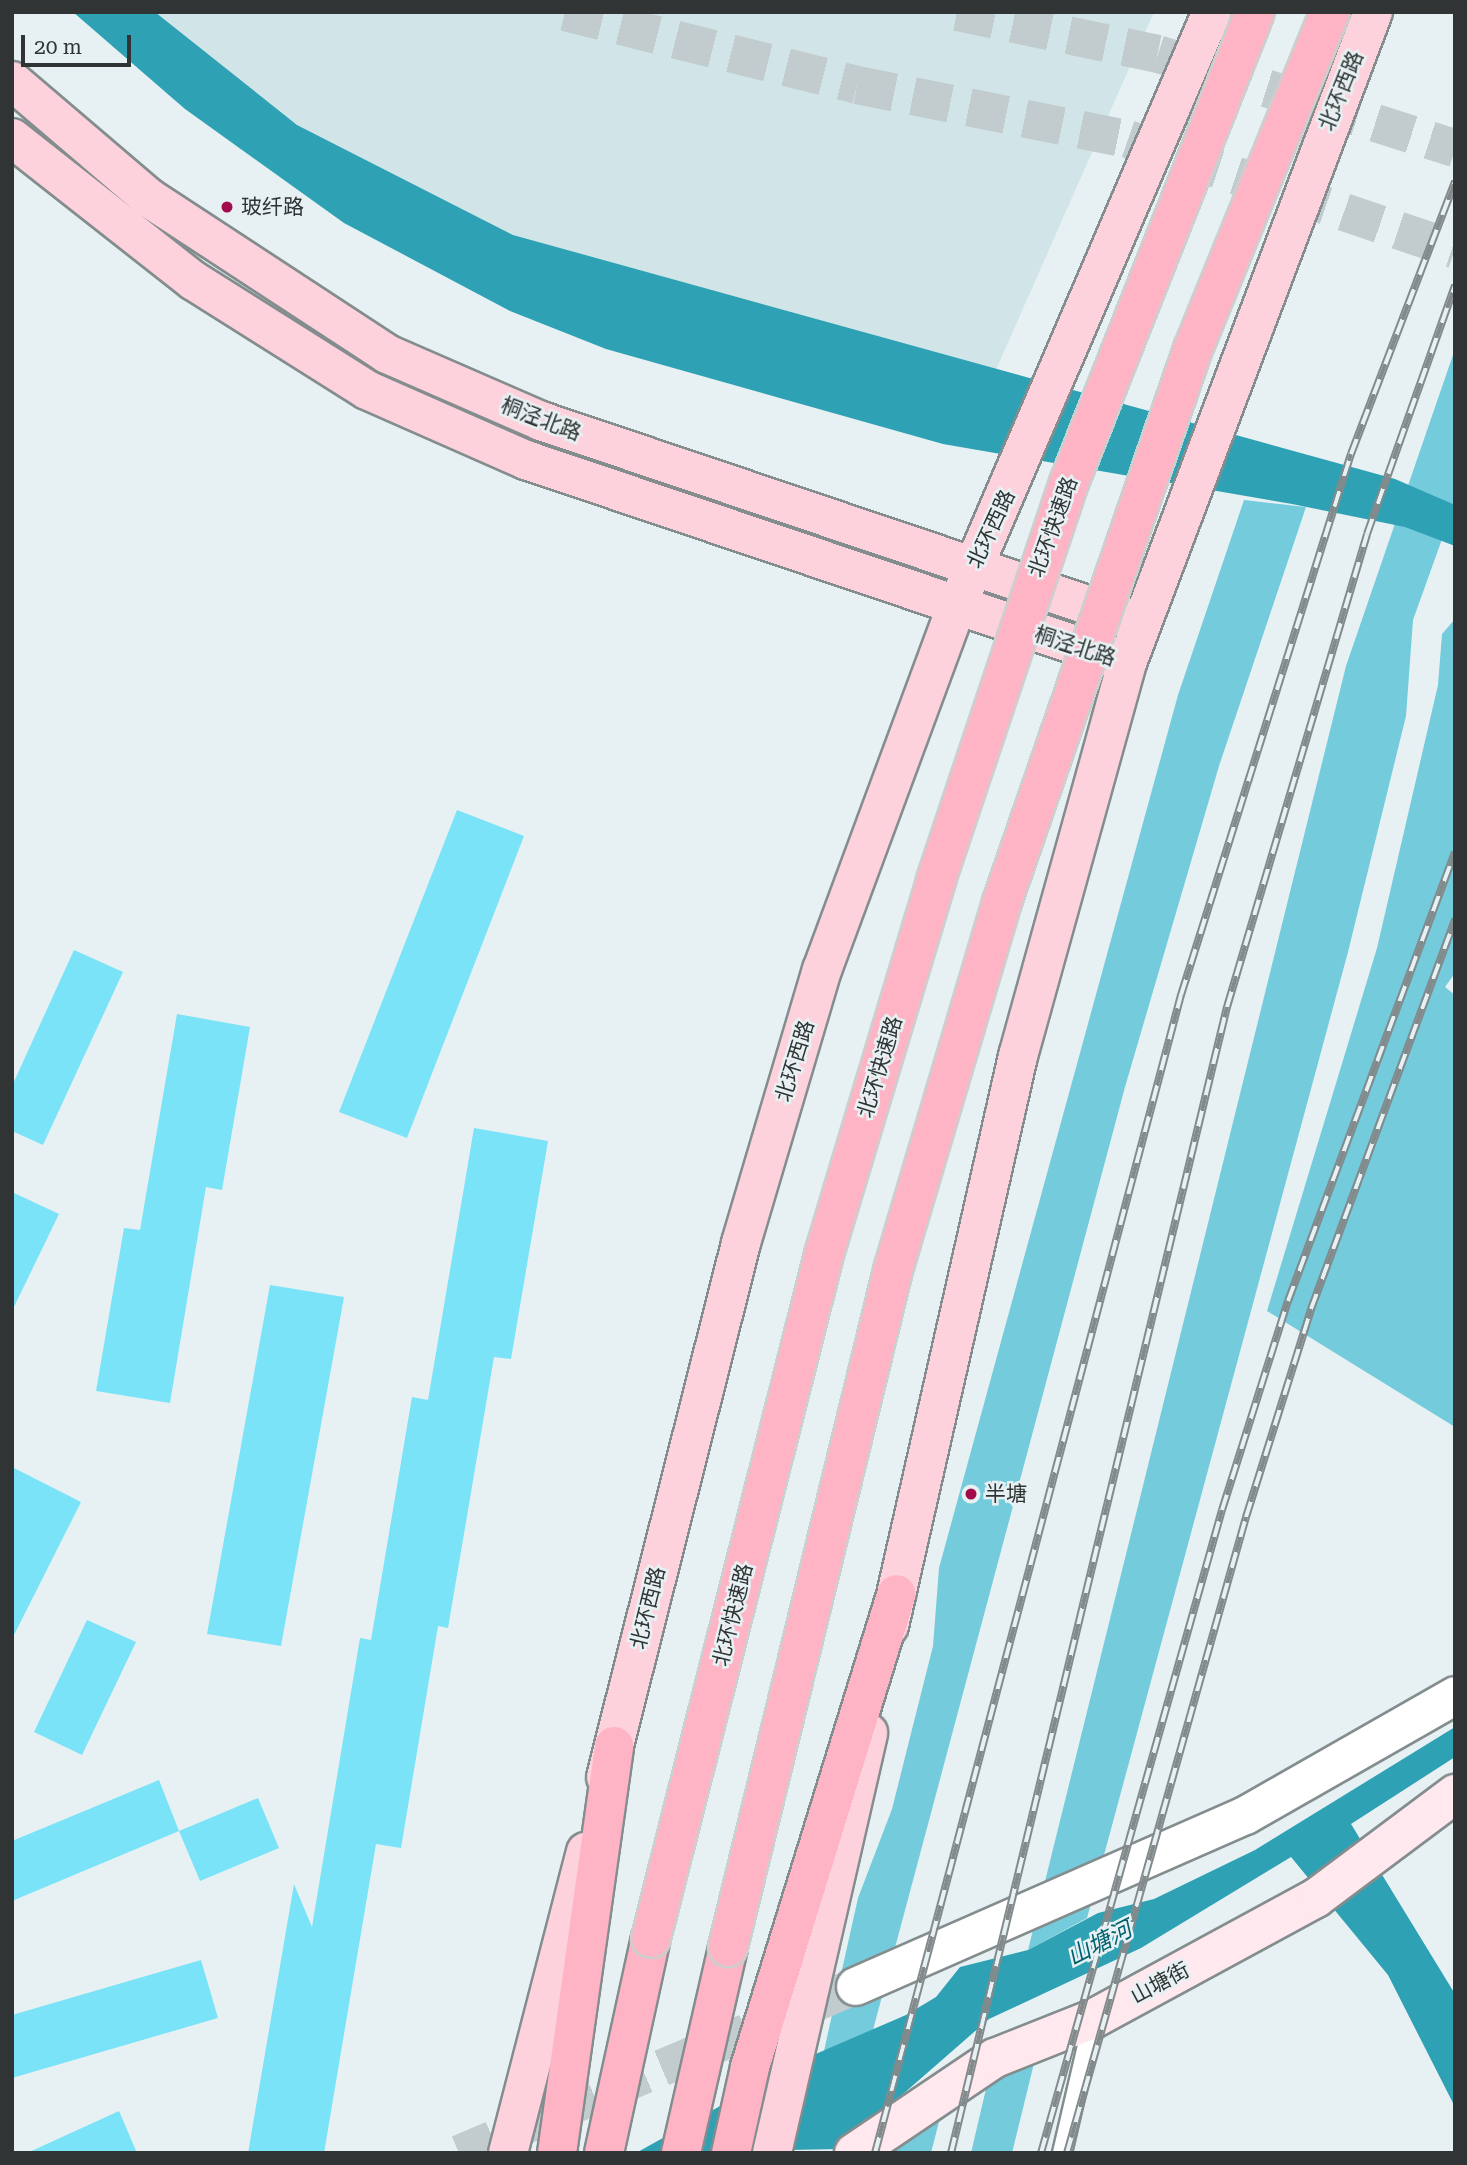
<!DOCTYPE html>
<meta charset="utf-8">
<style>
body{margin:0}
#map{position:relative;width:1467px;height:2165px;overflow:hidden;background:#e7f1f3;font-family:"Roboto Serif","Noto Sans SC",serif}
div>[style]{position:absolute}
.built>*{inset:0;background:#d1e5e8}
.green>*{inset:0;background:#74cbdb}
.water>*{inset:0;background:#2fa1b4}
.building>*{inset:0;background:#7ae3f7}
.street-tunnel>*{height:37px;margin-top:-18.5px;transform-origin:0;background:repeating-linear-gradient(90deg,#c2cbcd 0 37px,transparent 0 55px)}
.primary-tunnel>*{height:38px;margin-top:-19px;transform-origin:0;background:repeating-linear-gradient(90deg,#c2cbcd 0 38px,transparent 0 57px)}
.roads{filter:drop-shadow(2px 0 #848d8e) drop-shadow(-2px 0 #848d8e) drop-shadow(0 2px #848d8e) drop-shadow(0 -2px #848d8e)}
.lane>*{height:18px;margin:-9px;padding:0 9px;transform-origin:9px;border-radius:9px;background:#fff}
.street>*{height:37px;margin:-18.5px;padding:0 18.5px;transform-origin:18.5px;border-radius:18.5px;background:#fff}
.secondary>*{height:38px;margin:-19px;padding:0 19px;transform-origin:19px;border-radius:19px;background:#ffe8ee}
.primary>*{height:38px;margin:-19px;padding:0 19px;transform-origin:19px;border-radius:19px;background:#fed2dc}
.highway>*{height:38px;margin:-19px;padding:0 19px;transform-origin:19px;border-radius:19px;background:#feb4c5}
.rail>*{height:8px;margin-top:-4px;transform-origin:0;background:repeating-linear-gradient(90deg,#e7f1f3 0 16px,#838a8b 0 32px);box-sizing:border-box;border-block:2px solid #838a8b}
.bridges{filter:drop-shadow(2px 0 #cdcece) drop-shadow(-2px 0 #cdcece) drop-shadow(0 2px #cdcece) drop-shadow(0 -2px #cdcece)}
.highway-bridge>*{height:38px;margin:-19px;padding:0 19px;transform-origin:19px;border-radius:19px;background:#feb4c5}
.dots>*{width:19px;height:19px;translate:-50% -50%;box-sizing:border-box;border:4px solid #e7f1f3;border-radius:50%}
span{translate:-50% -50%;white-space:nowrap;text-align:center;line-height:1.15;-webkit-text-stroke:5px #e7f1f3;paint-order:stroke}
.street-label{font-size:21px;color:#303434}
.poi-label{font-size:21px;color:#303434}
.left{translate:0 -50%;text-align:left}
.water-label{font-size:23px;color:#00616e;font-style:italic}
.frame{position:absolute;inset:0;border:14px solid #303434;pointer-events:none}
.scale{position:absolute;left:21px;top:35px;width:110px;height:32px;box-sizing:border-box;border:4px solid #303434;border-top:0;padding-left:9px;font-size:21px;line-height:24px;white-space:nowrap;color:#303434;-webkit-text-stroke:5px #e7f1f3;paint-order:stroke}
</style>
<div id="map">
<div class="built">
<div style="clip-path:polygon(155px 12px,1154px 12px,995px 372px,513px 235px,297px 125px)"></div>
</div>
<div class="green">
<div style="clip-path:polygon(1455px 349px,1455px 503px,1413px 620px,1406px 716px,1348px 952px,1087px 1918px,1028px 1950px,1346px 666px)"></div>
<div style="clip-path:polygon(1244px 500px,1306px 507px,1219px 766px,1125px 1087px,873px 2030px,824px 2051px,858px 1898px,892px 1809px,933px 1646px,939px 1568px,1178px 695px)"></div>
<div style="clip-path:polygon(1455px 619px,1455px 973px,1445px 987px,1455px 995px,1455px 1427px,1267px 1311px,1377px 948px,1438px 685px,1442px 634px)"></div>
<div style="clip-path:polygon(1038px 2047px,1012px 2153px,971px 2153px,989px 2076px)"></div>
<div style="clip-path:polygon(943px 2106px,931px 2153px,895px 2153px,900px 2131px)"></div>
</div>
<div class="water">
<div style="clip-path:polygon(73px 12px,155px 12px,297px 125px,513px 235px,1395px 479px,1455px 505px,1455px 546px,1405px 527px,1292px 504px,943px 444px,606px 349px,510px 311px,344px 223px,185px 109px)"></div>
<div style="clip-path:polygon(1455px 1727px,1455px 1757px,1351px 1824px,1455px 1994px,1455px 2107px,1388px 1975px,1291px 1857px,1141px 1948px,989px 2019px,840px 2149px,636px 2153px,804px 2059px,906px 2015px,936px 1997px,960px 1967px,1028px 1950px,1098px 1913px,1154px 1899px,1255px 1850px)"></div>
</div>
<div class="building">
<div style="clip-path:polygon(457px 810px,524px 836px,407px 1138px,339px 1112px)"></div>
<div style="clip-path:polygon(74px 950px,123px 972px,43px 1145px,12px 1131px,12px 1086px)"></div>
<div style="clip-path:polygon(177px 1014px,250px 1027px,222px 1190px,206px 1187px,170px 1403px,96px 1391px,124px 1228px,140px 1230px)"></div>
<div style="clip-path:polygon(474px 1128px,548px 1141px,511px 1359px,494px 1357px,448px 1628px,438px 1626px,401px 1848px,376px 1844px,324px 2153px,248px 2153px,294px 1884px,312px 1927px,360px 1638px,371px 1640px,412px 1397px,428px 1400px)"></div>
<div style="clip-path:polygon(12px 1192px,59px 1214px,12px 1311px)"></div>
<div style="clip-path:polygon(270px 1285px,344px 1297px,281px 1646px,207px 1634px)"></div>
<div style="clip-path:polygon(12px 1467px,81px 1502px,12px 1639px)"></div>
<div style="clip-path:polygon(87px 1620px,136px 1642px,82px 1755px,34px 1732px)"></div>
<div style="clip-path:polygon(159px 1780px,179px 1831px,12px 1901px,12px 1841px)"></div>
<div style="clip-path:polygon(258px 1798px,279px 1848px,200px 1881px,179px 1831px)"></div>
<div style="clip-path:polygon(201px 1960px,218px 2018px,12px 2078px,12px 2015px)"></div>
<div style="clip-path:polygon(119px 2111px,137px 2153px,27px 2153px)"></div>
</div>
<div class="street-tunnel">
<div style="left:459px;top:2153px;width:430px;rotate:-22.9deg"></div>
</div>
<div class="primary-tunnel">
<div style="left:565px;top:12px;width:301px;rotate:14deg"></div>
<div style="left:857px;top:85px;width:276px;rotate:11.3deg"></div>
<div style="left:1128px;top:139px;width:345px;rotate:18.7deg"></div>
<div style="left:957px;top:12px;width:205px;rotate:11.8deg"></div>
<div style="left:1158px;top:54px;width:312px;rotate:17.6deg"></div>
</div>
<div class="roads">
<div class="lane">
<div style="left:1062px;top:2153px;width:137px;rotate:-76.9deg"></div>
</div>
<div class="street">
<div style="left:855px;top:1986px;width:426px;rotate:-23.7deg"></div>
<div style="left:1245px;top:1815px;width:242px;rotate:-29.7deg"></div>
</div>
<div class="secondary">
<div style="left:854px;top:2153px;width:170px;rotate:-34deg"></div>
<div style="left:995px;top:2058px;width:105px;rotate:-21.7deg"></div>
<div style="left:1093px;top:2019px;width:254px;rotate:-28.5deg"></div>
<div style="left:1316px;top:1898px;width:174px;rotate:-36.8deg"></div>
</div>
<div class="primary">
<div style="left:12px;top:81px;width:180px;rotate:40.5deg"></div>
<div style="left:149px;top:198px;width:285px;rotate:33.2deg"></div>
<div style="left:387px;top:354px;width:168px;rotate:23.5deg"></div>
<div style="left:541px;top:421px;width:627px;rotate:18.61deg"></div>
<div style="left:12px;top:138px;width:231px;rotate:38.2deg"></div>
<div style="left:194px;top:281px;width:204px;rotate:32.2deg"></div>
<div style="left:367px;top:390px;width:174px;rotate:23.8deg"></div>
<div style="left:526px;top:460px;width:627px;rotate:18.61deg"></div>
<div style="left:889px;top:1626px;width:584px;rotate:-77.25deg"></div>
<div style="left:1018px;top:1056px;width:408px;rotate:-74.5deg"></div>
<div style="left:1127px;top:663px;width:696px;rotate:-69.3deg"></div>
<div style="left:606px;top:1777px;width:551px;rotate:-75.81deg"></div>
<div style="left:741px;top:1243px;width:285px;rotate:-73.5deg"></div>
<div style="left:822px;top:970px;width:386px;rotate:-69.7deg"></div>
<div style="left:956px;top:608px;width:649px;rotate:-66.76deg"></div>
<div style="left:508px;top:2153px;width:311px;rotate:-75.5deg"></div>
<div style="left:772px;top:2153px;width:431px;rotate:-77.1deg"></div>
</div>
<div class="highway">
<div style="left:557px;top:2153px;width:411px;rotate:-82deg"></div>
<div style="left:604px;top:2153px;width:220px;rotate:-77.7deg"></div>
<div style="left:681px;top:2153px;width:211px;rotate:-77.1deg"></div>
<div style="left:731px;top:2153px;width:88px;rotate:-77.5deg"></div>
<div style="left:750px;top:2067px;width:495px;rotate:-72.8deg"></div>
</div>
</div>
<div class="rail">
<div style="left:875px;top:2153px;width:1198px;rotate:-75.2deg"></div>
<div style="left:1181px;top:995px;width:567px;rotate:-72.56deg"></div>
<div style="left:1351px;top:454px;width:292px;rotate:-69.1deg"></div>
<div style="left:951px;top:2153px;width:1179px;rotate:-76.46deg"></div>
<div style="left:1227px;top:1007px;width:493px;rotate:-73.5deg"></div>
<div style="left:1367px;top:534px;width:264px;rotate:-70.5deg"></div>
<div style="left:1041px;top:2153px;width:668px;rotate:-74.28deg"></div>
<div style="left:1222px;top:1510px;width:219px;rotate:-72.5deg"></div>
<div style="left:1288px;top:1301px;width:479px;rotate:-69.6deg"></div>
<div style="left:1067px;top:2153px;width:661px;rotate:-74.28deg"></div>
<div style="left:1246px;top:1517px;width:218px;rotate:-72.6deg"></div>
<div style="left:1311px;top:1309px;width:416px;rotate:-69.7deg"></div>
</div>
<div class="bridges">
<div class="highway-bridge">
<div style="left:651px;top:1938px;width:709px;rotate:-75.79deg"></div>
<div style="left:825px;top:1251px;width:387px;rotate:-73.3deg"></div>
<div style="left:936px;top:880px;width:419px;rotate:-71.5deg"></div>
<div style="left:1069px;top:483px;width:506px;rotate:-68.45deg"></div>
<div style="left:728px;top:1947px;width:697px;rotate:-76.3deg"></div>
<div style="left:893px;top:1270px;width:384px;rotate:-73.5deg"></div>
<div style="left:1002px;top:902px;width:585px;rotate:-70.95deg"></div>
<div style="left:1193px;top:349px;width:364px;rotate:-67.9deg"></div>
</div>
</div>
<div class="dots">
<div style="left:227px;top:207px;background:#a20b4c"></div>
<div style="left:971px;top:1494px;background:#a20b4c"></div>
</div>
<div class="street-label">
<span style="left:1341px;top:91px;rotate:-68deg">北环西路</span>
<span style="left:541px;top:419px;rotate:21deg">桐泾北路</span>
<span style="left:1053px;top:527px;rotate:-70deg">北环快速路</span>
<span style="left:991px;top:529px;rotate:-65deg">北环西路</span>
<span style="left:1075px;top:646px;rotate:18deg">桐泾北路</span>
<span style="left:795px;top:1061px;rotate:-73deg">北环西路</span>
<span style="left:880px;top:1067px;rotate:-73deg">北环快速路</span>
<span style="left:648px;top:1608px;rotate:-76deg">北环西路</span>
<span style="left:733px;top:1615px;rotate:-76deg">北环快速路</span>
<span style="left:1160px;top:1983px;rotate:-28deg">山塘街</span>
</div>
<div class="poi-label">
<span class="left" style="left:241px;top:207px">玻纤路</span>
<span class="left" style="left:985px;top:1494px">半塘</span>
</div>
<div class="water-label">
<span style="left:1100px;top:1944px;rotate:-27deg">山塘河</span>
</div>
<div class="frame"></div>
<div class="scale">20 m</div>
</div>
